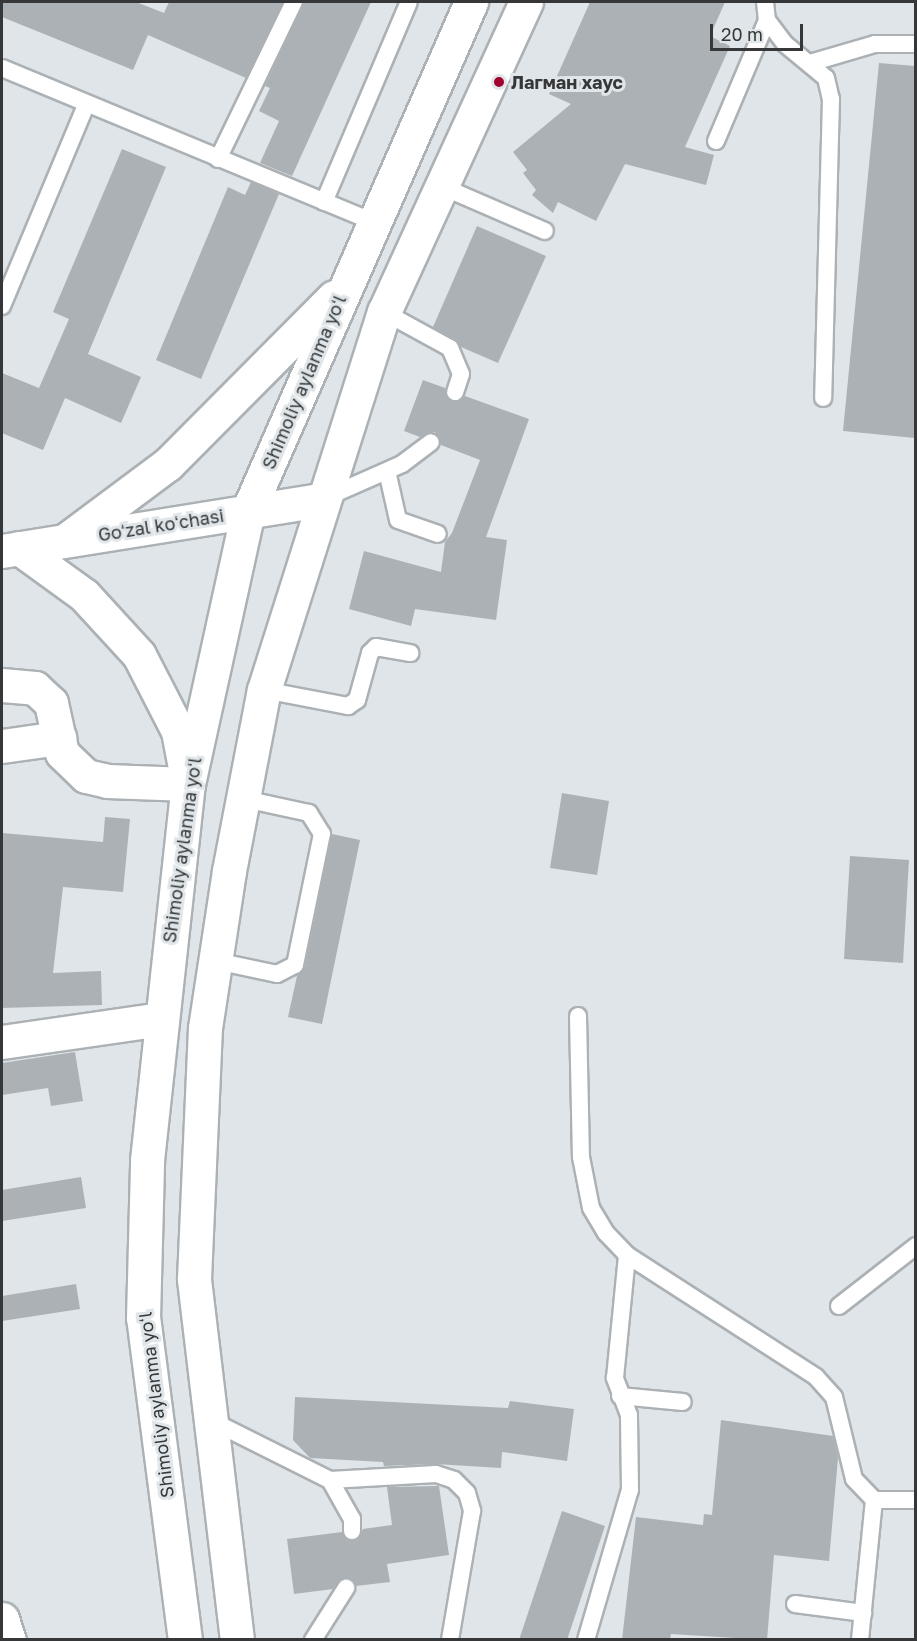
<!DOCTYPE html>
<meta charset="utf-8">
<style>
body{margin:0}
#map{position:relative;width:917px;height:1641px;overflow:hidden;background:#dfe5e8;font-family:"Golos Text",sans-serif}
div>[style]{position:absolute}
.building>*{inset:0;background:#acb1b5}
.roads{filter:drop-shadow(2px 0 #abb1b4) drop-shadow(-2px 0 #abb1b4) drop-shadow(0 2px #abb1b4) drop-shadow(0 -2px #abb1b4)}
.lane>*{height:16px;margin:-8px;padding:0 8px;transform-origin:8px;border-radius:8px;background:#fff}
.street>*{height:33px;margin:-16.5px;padding:0 16.5px;transform-origin:16.5px;border-radius:16.5px;background:#fff}
.secondary>*{height:33px;margin:-16.5px;padding:0 16.5px;transform-origin:16.5px;border-radius:16.5px;background:#fff}
.primary>*{height:33px;margin:-16.5px;padding:0 16.5px;transform-origin:16.5px;border-radius:16.5px;background:#fff}
.dots>*{width:16px;height:16px;translate:-50% -50%;box-sizing:border-box;border:3px solid #dfe5e8;border-radius:50%}
span{translate:-50% -50%;white-space:nowrap;text-align:center;line-height:1.15;-webkit-text-stroke:6px #dfe5e8;paint-order:stroke}
.poi-label{font-size:18px;color:#353738;font-weight:700}
.left{translate:0 -50%;text-align:left}
.street-label{font-size:18px;color:#353738}
.frame{position:absolute;inset:0;border:3px solid #353738;pointer-events:none}
.scale{position:absolute;left:710px;top:24px;width:93px;height:27px;box-sizing:border-box;border:3px solid #353738;border-top:0;padding-left:8px;font-size:18px;line-height:21px;white-space:nowrap;color:#353738;-webkit-text-stroke:4px #dfe5e8;paint-order:stroke}
</style>
<div id="map">
<div class="building">
<div style="clip-path:polygon(2px 2px,136px 2px,164px 13px,169px 2px,283px 2px,246px 78px,148px 35px,133px 70px,2px 17px)"></div>
<div style="clip-path:polygon(304px 2px,371px 2px,292px 176px,260px 163px,279px 121px,259px 111px,270px 88px,265px 86px)"></div>
<div style="clip-path:polygon(590px 2px,725px 2px,710px 36px,730px 46px,685px 147px,714px 155px,706px 185px,625px 164px,596px 221px,558px 202px,553px 213px,532px 195px,536px 190px,523px 173px,527px 170px,513px 152px,571px 104px,549px 94px)"></div>
<div style="clip-path:polygon(879px 63px,915px 66px,915px 438px,843px 431px)"></div>
<div style="clip-path:polygon(122px 149px,166px 167px,88px 354px,141px 377px,121px 423px,65px 398px,43px 450px,2px 433px,2px 373px,39px 388px,69px 319px,53px 312px)"></div>
<div style="clip-path:polygon(251px 182px,279px 194px,201px 379px,156px 360px,228px 187px,245px 195px)"></div>
<div style="clip-path:polygon(477px 226px,546px 256px,498px 363px,461px 347px,433px 327px)"></div>
<div style="clip-path:polygon(423px 380px,445px 388px,451px 402px,465px 396px,529px 419px,486px 537px,507px 540px,496px 620px,415px 609px,411px 626px,349px 609px,364px 551px,441px 572px,445px 542px,452px 533px,480px 460px,441px 445px,435px 432px,420px 437px,404px 431px)"></div>
<div style="clip-path:polygon(562px 793px,609px 801px,597px 875px,550px 868px)"></div>
<div style="clip-path:polygon(105px 817px,130px 819px,123px 892px,63px 887px,53px 973px,101px 971px,102px 1005px,2px 1008px,2px 833px,103px 842px)"></div>
<div style="clip-path:polygon(332px 834px,360px 840px,322px 1024px,288px 1017px,297px 976px,305px 967px)"></div>
<div style="clip-path:polygon(850px 856px,909px 860px,903px 963px,844px 959px)"></div>
<div style="clip-path:polygon(75px 1052px,83px 1101px,51px 1106px,48px 1088px,2px 1095px,2px 1063px)"></div>
<div style="clip-path:polygon(81px 1177px,86px 1208px,2px 1221px,2px 1190px)"></div>
<div style="clip-path:polygon(76px 1284px,80px 1309px,2px 1321px,2px 1296px)"></div>
<div style="clip-path:polygon(295px 1397px,508px 1408px,510px 1401px,574px 1409px,567px 1461px,502px 1452px,501px 1468px,435px 1464px,384px 1466px,383px 1462px,310px 1458px,293px 1440px)"></div>
<div style="clip-path:polygon(721px 1420px,833px 1436px,838px 1458px,829px 1561px,774px 1555px,767px 1640px,671px 1634px,670px 1640px,622px 1640px,636px 1517px,703px 1525px,704px 1514px,712px 1515px)"></div>
<div style="clip-path:polygon(439px 1486px,449px 1555px,387px 1564px,390px 1582px,356px 1586px,346px 1578px,333px 1589px,294px 1594px,287px 1539px,342px 1532px,347px 1540px,357px 1540px,363px 1529px,392px 1525px,387px 1487px)"></div>
<div style="clip-path:polygon(562px 1511px,605px 1526px,567px 1640px,519px 1640px)"></div>
</div>
<div class="roads">
<div class="lane">
<div style="left:765px;top:2px;width:18px;rotate:84deg"></div>
<div style="left:767px;top:20px;width:30px;rotate:53deg"></div>
<div style="left:785px;top:44px;width:53px;rotate:39.7deg"></div>
<div style="left:826px;top:78px;width:22px;rotate:77deg"></div>
<div style="left:831px;top:99px;width:299px;rotate:91.5deg"></div>
<div style="left:810px;top:63px;width:68px;rotate:-16.3deg"></div>
<div style="left:875px;top:44px;width:41px"></div>
<div style="left:2px;top:68px;width:400px;rotate:22.5deg"></div>
<div style="left:716px;top:141px;width:131px;rotate:-67.1deg"></div>
<div style="left:218px;top:159px;width:174px;rotate:-64.2deg"></div>
<div style="left:441px;top:186px;width:113px;rotate:23.4deg"></div>
<div style="left:324px;top:202px;width:217px;rotate:-67deg"></div>
<div style="left:2px;top:306px;width:218px;rotate:-67.3deg"></div>
<div style="left:384px;top:312px;width:75px;rotate:28.6deg"></div>
<div style="left:450px;top:348px;width:28px;rotate:67deg"></div>
<div style="left:461px;top:374px;width:19px;rotate:108deg"></div>
<div style="left:387px;top:471px;width:50px;rotate:77.3deg"></div>
<div style="left:398px;top:520px;width:42px;rotate:19.3deg"></div>
<div style="left:325px;top:498px;width:84px;rotate:-23.8deg"></div>
<div style="left:402px;top:464px;width:36px;rotate:-37deg"></div>
<div style="left:264px;top:690px;width:86px;rotate:10.8deg"></div>
<div style="left:348px;top:706px;width:11px;rotate:-34deg"></div>
<div style="left:357px;top:700px;width:49px;rotate:-74.5deg"></div>
<div style="left:370px;top:653px;width:8px;rotate:-45deg"></div>
<div style="left:376px;top:647px;width:35px;rotate:10deg"></div>
<div style="left:216px;top:961px;width:62px;rotate:12deg"></div>
<div style="left:277px;top:974px;width:20px;rotate:-27deg"></div>
<div style="left:295px;top:965px;width:134px;rotate:-78.4deg"></div>
<div style="left:322px;top:834px;width:25px;rotate:-122deg"></div>
<div style="left:309px;top:813px;width:66px;rotate:-167.8deg"></div>
<div style="left:578px;top:1016px;width:141px;rotate:88.8deg"></div>
<div style="left:581px;top:1157px;width:52px;rotate:78.9deg"></div>
<div style="left:591px;top:1208px;width:29px;rotate:59deg"></div>
<div style="left:606px;top:1233px;width:30px;rotate:46deg"></div>
<div style="left:627px;top:1255px;width:225px;rotate:32.8deg"></div>
<div style="left:816px;top:1377px;width:27px;rotate:48deg"></div>
<div style="left:834px;top:1397px;width:84px;rotate:76.3deg"></div>
<div style="left:854px;top:1479px;width:29px;rotate:46deg"></div>
<div style="left:874px;top:1500px;width:42px"></div>
<div style="left:839px;top:1306px;width:98px;rotate:-37.9deg"></div>
<div style="left:620px;top:1396px;width:63px;rotate:5.4deg"></div>
<div style="left:210px;top:1420px;width:134px;rotate:26.6deg"></div>
<div style="left:330px;top:1480px;width:45px;rotate:60.6deg"></div>
<div style="left:352px;top:1519px;width:12px;rotate:90deg"></div>
<div style="left:330px;top:1480px;width:106px;rotate:-3.2deg"></div>
<div style="left:436px;top:1474px;width:19px;rotate:18deg"></div>
<div style="left:454px;top:1480px;width:18px;rotate:45deg"></div>
<div style="left:467px;top:1493px;width:19px;rotate:74deg"></div>
<div style="left:472px;top:1511px;width:131px;rotate:99.7deg"></div>
<div style="left:795px;top:1604px;width:69px;rotate:7.5deg"></div>
<div style="left:313px;top:1640px;width:62px;rotate:-57.6deg"></div>
<div style="left:586px;top:1640px;width:156px;rotate:-73.7deg"></div>
<div style="left:630px;top:1490px;width:75px;rotate:-90.8deg"></div>
<div style="left:629px;top:1415px;width:40px;rotate:-111deg"></div>
<div style="left:615px;top:1378px;width:124px;rotate:-84.4deg"></div>
<div style="left:860px;top:1640px;width:141px;rotate:-84.3deg"></div>
</div>
<div class="street">
<div style="left:2px;top:685px;width:33px;rotate:5deg"></div>
<div style="left:35px;top:688px;width:22px;rotate:43deg"></div>
<div style="left:51px;top:703px;width:51px;rotate:77.6deg"></div>
<div style="left:62px;top:753px;width:33px;rotate:44deg"></div>
<div style="left:86px;top:776px;width:22px;rotate:13deg"></div>
<div style="left:107px;top:781px;width:81px;rotate:2.1deg"></div>
<div style="left:2px;top:746px;width:58px;rotate:-8deg"></div>
<div style="left:2px;top:1042px;width:161px;rotate:-8.2deg"></div>
<div style="left:2px;top:1619px;width:22px;rotate:72deg"></div>
</div>
<div class="secondary">
<div style="left:2px;top:551px;width:323px;rotate:-9.1deg"></div>
</div>
<div class="primary">
<div style="left:66px;top:540px;width:127px;rotate:-36.7deg"></div>
<div style="left:168px;top:464px;width:235px;rotate:-45.2deg"></div>
<div style="left:19px;top:548px;width:80px;rotate:35.9deg"></div>
<div style="left:84px;top:595px;width:81px;rotate:47.5deg"></div>
<div style="left:139px;top:655px;width:85px;rotate:62.8deg"></div>
<div style="left:178px;top:731px;width:43px;rotate:79.2deg"></div>
<div style="left:185px;top:1640px;width:325px;rotate:-97.4deg"></div>
<div style="left:143px;top:1318px;width:158px;rotate:-88.5deg"></div>
<div style="left:147px;top:1160px;width:378px;rotate:-83.8deg"></div>
<div style="left:188px;top:784px;width:280px;rotate:-77.6deg"></div>
<div style="left:248px;top:511px;width:556px;rotate:-66.34deg"></div>
<div style="left:237px;top:1640px;width:364px;rotate:-96.8deg"></div>
<div style="left:194px;top:1279px;width:251px;rotate:-87.5deg"></div>
<div style="left:205px;top:1028px;width:159px;rotate:-81.3deg"></div>
<div style="left:229px;top:871px;width:184px;rotate:-79.1deg"></div>
<div style="left:264px;top:690px;width:397px;rotate:-72.4deg"></div>
<div style="left:384px;top:312px;width:341px;rotate:-65.4deg"></div>
</div>
</div>
<div class="dots">
<div style="left:499px;top:82px;background:#a2032e"></div>
</div>
<div class="poi-label">
<span class="left" style="left:511px;top:82px">Лагман хаус</span>
</div>
<div class="street-label">
<span style="left:304px;top:382px;rotate:-67deg">Shimoliy aylanma yoʻl</span>
<span style="left:161px;top:525px;rotate:-9deg">Goʻzal koʻchasi</span>
<span style="left:182px;top:850px;rotate:-82deg">Shimoliy aylanma yoʻl</span>
<span style="left:156px;top:1405px;rotate:-97deg">Shimoliy aylanma yoʻl</span>
</div>
<div class="frame"></div>
<div class="scale">20 m</div>
</div>
